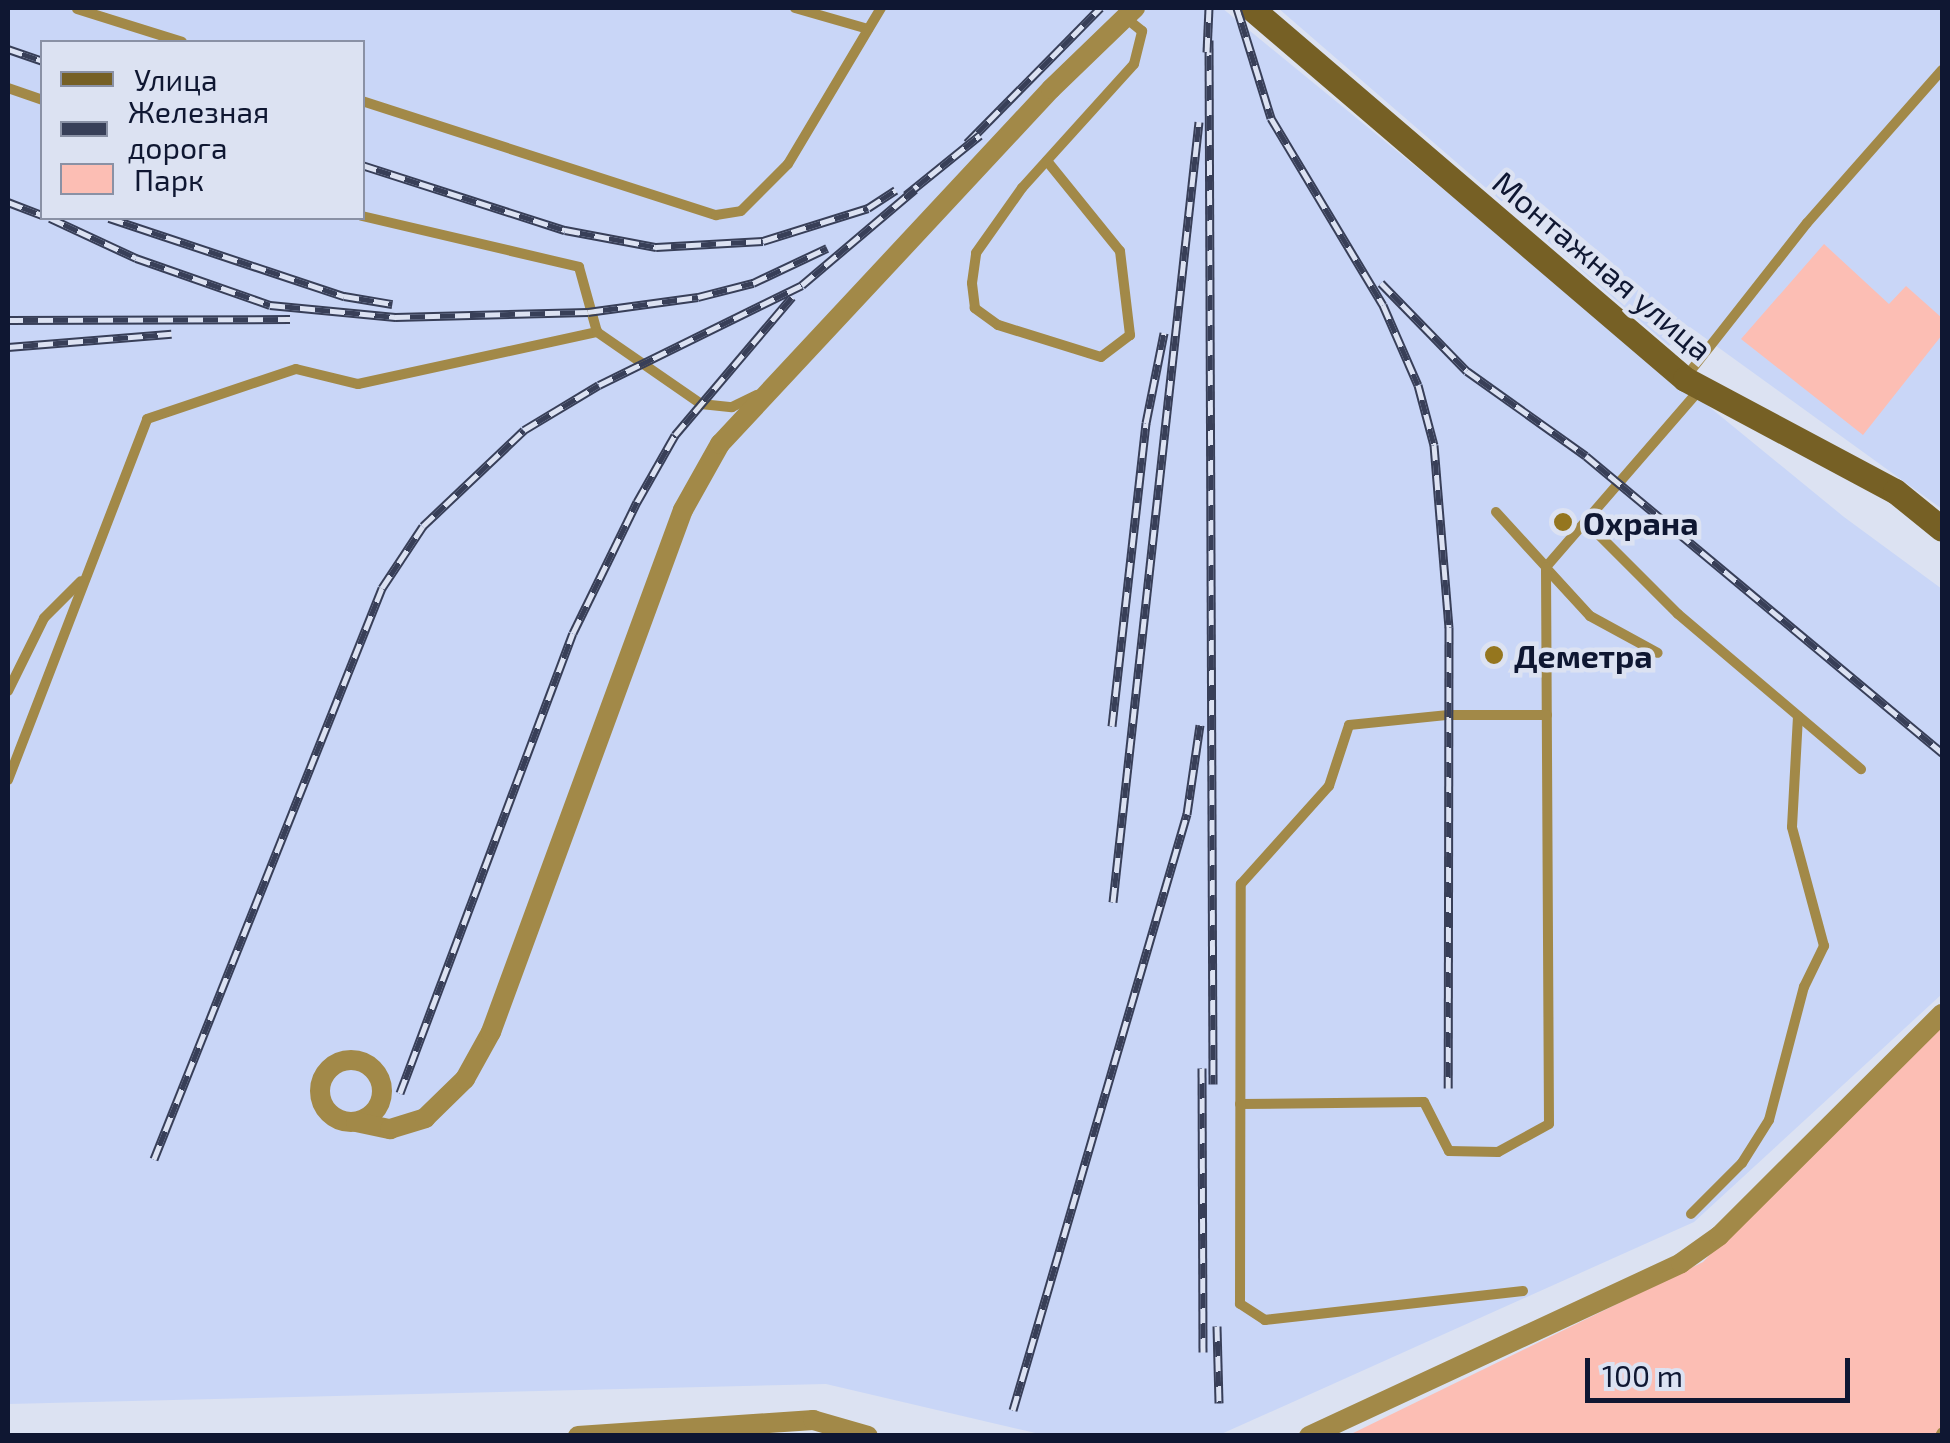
<!DOCTYPE html>
<meta charset="utf-8">
<style>
body{margin:0}
#map{position:relative;width:1950px;height:1443px;overflow:hidden;background:#dce2f2;font-family:"Exo 2",sans-serif}
div>[style]{position:absolute}
.built>*{inset:0;background:#c9d6f7}
.green>*{inset:0;background:#fcbeb4}
.lane>*{height:10px;margin:-5px;padding:0 5px;transform-origin:5px;border-radius:5px;background:#a28948}
.street>*{height:20px;margin:-10px;padding:0 10px;transform-origin:10px;border-radius:10px;background:#a28948}
.street>.ring{margin:-10px;padding:0;box-sizing:content-box;background:none;border:20px solid #a28948;border-radius:50%}
.secondary>*{height:25px;margin:-12.5px;padding:0 12.5px;transform-origin:12.5px;border-radius:12.5px;background:#766025}
.rail>*{height:9px;margin-top:-4.5px;transform-origin:0;background:repeating-linear-gradient(90deg,#dce2f2 0 15px,#383f58 0 30px);box-sizing:border-box;border-block:2px solid #383f58}
.dots>*{width:28px;height:28px;translate:-50% -50%;box-sizing:border-box;border:5px solid #dce2f2;border-radius:50%}
span{translate:-50% -50%;white-space:nowrap;text-align:center;line-height:1.15;-webkit-text-stroke:9px #dce2f2;paint-order:stroke}
.street-label{font-size:32px;color:#0f1732}
.poi-label{font-size:32px;color:#0f1732;font-weight:700}
.left{translate:0 -50%;text-align:left}
.frame{position:absolute;inset:0;border:10px solid #0f1732;pointer-events:none}
.legend{position:absolute;left:40px;top:40px;width:325px;height:180px;box-sizing:border-box;background:#dce2f2;border:2px solid #8a91a5;margin:0;padding:12px 18px;list-style:none;font-size:30px;color:#0f1732}
.legend li{display:flex;align-items:center;gap:20px;height:50px}
.legend b{width:50px;border:2px solid #8a91a5}
.scale{position:absolute;left:1585px;top:1358px;width:265px;height:45px;box-sizing:border-box;border:5px solid #0f1732;border-top:0;padding-left:12px;font-size:30px;line-height:35px;white-space:nowrap;color:#0f1732;-webkit-text-stroke:8px #dce2f2;paint-order:stroke}
</style>
<div id="map">
<div class="built">
<div style="clip-path:polygon(evenodd,8px 8px,1222px 8px,1844px 517px,1942px 589px,1942px 994px,1694px 1222px,1219px 1435px,1044px 1435px,826px 1384px,8px 1404px,8px 8px,42px 42px,362px 42px,362px 218px,42px 218px,42px 42px)"></div>
<div style="clip-path:polygon(1278px 8px,1942px 8px,1942px 509px,1690px 327px,1669px 346px)"></div>
</div>
<div class="green">
<div style="clip-path:polygon(1824px 244px,1889px 304px,1906px 286px,1942px 318px,1942px 335px,1863px 435px,1741px 339px)"></div>
<div style="clip-path:polygon(1942px 1011px,1942px 1435px,1347px 1436px,1703px 1262px)"></div>
</div>
<div class="lane">
<div style="left:795px;top:8px;width:76px;rotate:16deg"></div>
<div style="left:77px;top:9px;width:110px;rotate:17.4deg"></div>
<div style="left:8px;top:88px;width:36px;rotate:19deg"></div>
<div style="left:362px;top:101px;width:372px;rotate:17.9deg"></div>
<div style="left:716px;top:215px;width:25px;rotate:-9deg"></div>
<div style="left:741px;top:211px;width:66px;rotate:-45deg"></div>
<div style="left:788px;top:164px;width:182px;rotate:-59.2deg"></div>
<div style="left:1047px;top:161px;width:116px;rotate:51deg"></div>
<div style="left:1120px;top:251px;width:85px;rotate:83.2deg"></div>
<div style="left:1130px;top:335px;width:36px;rotate:143deg"></div>
<div style="left:1101px;top:357px;width:108px;rotate:-162.7deg"></div>
<div style="left:998px;top:325px;width:29px;rotate:-144deg"></div>
<div style="left:975px;top:308px;width:25px;rotate:-97deg"></div>
<div style="left:972px;top:283px;width:30px;rotate:-82deg"></div>
<div style="left:976px;top:253px;width:80px;rotate:-54.7deg"></div>
<div style="left:1022px;top:188px;width:167px;rotate:-47.9deg"></div>
<div style="left:1134px;top:64px;width:34px;rotate:-76deg"></div>
<div style="left:1142px;top:31px;width:21px;rotate:-141deg"></div>
<div style="left:362px;top:216px;width:223px;rotate:13.2deg"></div>
<div style="left:579px;top:267px;width:67px;rotate:74.5deg"></div>
<div style="left:1685px;top:378px;width:197px;rotate:-51.8deg"></div>
<div style="left:1807px;top:223px;width:204px;rotate:-48.6deg"></div>
<div style="left:1496px;top:512px;width:74px;rotate:47.7deg"></div>
<div style="left:1546px;top:567px;width:235px;rotate:-49.1deg"></div>
<div style="left:1587px;top:523px;width:129px;rotate:45deg"></div>
<div style="left:1678px;top:614px;width:240px;rotate:40.3deg"></div>
<div style="left:1546px;top:568px;width:65px;rotate:47.5deg"></div>
<div style="left:1590px;top:616px;width:77px;rotate:28.6deg"></div>
<div style="left:8px;top:691px;width:81px;rotate:-63.7deg"></div>
<div style="left:44px;top:618px;width:52px;rotate:-45deg"></div>
<div style="left:8px;top:780px;width:387px;rotate:-68.9deg"></div>
<div style="left:147px;top:419px;width:157px;rotate:-18.6deg"></div>
<div style="left:296px;top:369px;width:64px;rotate:13.6deg"></div>
<div style="left:358px;top:384px;width:245px;rotate:-12.3deg"></div>
<div style="left:597px;top:332px;width:126px;rotate:34.7deg"></div>
<div style="left:701px;top:404px;width:31px;rotate:6deg"></div>
<div style="left:732px;top:407px;width:28px;rotate:-26deg"></div>
<div style="left:1240px;top:1104px;width:184px;rotate:-0.6deg"></div>
<div style="left:1424px;top:1102px;width:55px;rotate:63deg"></div>
<div style="left:1449px;top:1151px;width:49px;rotate:1.2deg"></div>
<div style="left:1498px;top:1152px;width:58px;rotate:-28.8deg"></div>
<div style="left:1549px;top:1124px;width:557px;rotate:-90.31deg"></div>
<div style="left:1691px;top:1214px;width:72px;rotate:-45deg"></div>
<div style="left:1742px;top:1163px;width:51px;rotate:-57.9deg"></div>
<div style="left:1769px;top:1120px;width:138px;rotate:-75.3deg"></div>
<div style="left:1804px;top:987px;width:46px;rotate:-64deg"></div>
<div style="left:1824px;top:946px;width:123px;rotate:-105.1deg"></div>
<div style="left:1792px;top:827px;width:111px;rotate:-86.9deg"></div>
<div style="left:1523px;top:1291px;width:260px;rotate:173.6deg"></div>
<div style="left:1265px;top:1320px;width:30px;rotate:-147deg"></div>
<div style="left:1240px;top:1304px;width:420px;rotate:-89.9deg"></div>
<div style="left:1241px;top:884px;width:132px;rotate:-48.1deg"></div>
<div style="left:1329px;top:786px;width:64px;rotate:-71.8deg"></div>
<div style="left:1349px;top:725px;width:100px;rotate:-5.8deg"></div>
<div style="left:1448px;top:715px;width:99px"></div>
<div style="left:1940px;top:1436px;width:4px;rotate:-63deg"></div>
</div>
<div class="street">
<div class="ring" style="left:320px;top:1060px;width:42px;height:42px"></div>
<div style="left:356px;top:1122px;width:35px;rotate:12deg"></div>
<div style="left:390px;top:1129px;width:37px;rotate:-17deg"></div>
<div style="left:425px;top:1118px;width:56px;rotate:-44.3deg"></div>
<div style="left:465px;top:1079px;width:54px;rotate:-61deg"></div>
<div style="left:491px;top:1032px;width:556px;rotate:-69.81deg"></div>
<div style="left:683px;top:510px;width:76px;rotate:-60.7deg"></div>
<div style="left:720px;top:444px;width:485px;rotate:-47deg"></div>
<div style="left:1051px;top:89px;width:117px;rotate:-44deg"></div>
<div style="left:578px;top:1436px;width:236px;rotate:-3.9deg"></div>
<div style="left:813px;top:1420px;width:57px;rotate:16.2deg"></div>
<div style="left:1309px;top:1436px;width:410px;rotate:-24.9deg"></div>
<div style="left:1681px;top:1263px;width:47px;rotate:-35.4deg"></div>
<div style="left:1719px;top:1236px;width:315px;rotate:-44.9deg"></div>
</div>
<div class="secondary">
<div style="left:1251px;top:8px;width:571px;rotate:40.53deg"></div>
<div style="left:1685px;top:379px;width:238px;rotate:28.1deg"></div>
<div style="left:1895px;top:491px;width:60px;rotate:39deg"></div>
</div>
<div class="rail">
<div style="left:1237px;top:8px;width:115px;rotate:72.8deg"></div>
<div style="left:1271px;top:118px;width:218px;rotate:59.1deg"></div>
<div style="left:1383px;top:305px;width:87px;rotate:66.4deg"></div>
<div style="left:1418px;top:385px;width:62px;rotate:75.1deg"></div>
<div style="left:1434px;top:445px;width:183px;rotate:85.3deg"></div>
<div style="left:1449px;top:627px;width:461px;rotate:90.1deg"></div>
<div style="left:1209px;top:40px;width:1044px;rotate:89.78deg"></div>
<div style="left:8px;top:49px;width:36px;rotate:19deg"></div>
<div style="left:1207px;top:52px;width:44px;rotate:-87.4deg"></div>
<div style="left:967px;top:143px;width:190px;rotate:-45.4deg"></div>
<div style="left:362px;top:165px;width:213px;rotate:17.8deg"></div>
<div style="left:565px;top:230px;width:93px;rotate:10.6deg"></div>
<div style="left:656px;top:247px;width:107px;rotate:-3.2deg"></div>
<div style="left:763px;top:241px;width:110px;rotate:-17.4deg"></div>
<div style="left:868px;top:208px;width:33px;rotate:-33deg"></div>
<div style="left:906px;top:195px;width:95px;rotate:-39deg"></div>
<div style="left:8px;top:202px;width:36px;rotate:21deg"></div>
<div style="left:50px;top:218px;width:95px;rotate:24.9deg"></div>
<div style="left:136px;top:258px;width:142px;rotate:19.3deg"></div>
<div style="left:270px;top:305px;width:126px;rotate:5.5deg"></div>
<div style="left:395px;top:317px;width:193px;rotate:-1.5deg"></div>
<div style="left:588px;top:312px;width:111px;rotate:-7.8deg"></div>
<div style="left:698px;top:297px;width:57px;rotate:-14.3deg"></div>
<div style="left:753px;top:283px;width:82px;rotate:-25.3deg"></div>
<div style="left:109px;top:218px;width:248px;rotate:18.4deg"></div>
<div style="left:344px;top:296px;width:49px;rotate:9.5deg"></div>
<div style="left:1381px;top:283px;width:123px;rotate:45.7deg"></div>
<div style="left:1467px;top:371px;width:146px;rotate:35.5deg"></div>
<div style="left:1586px;top:456px;width:464px;rotate:39.8deg"></div>
<div style="left:8px;top:320px;width:282px;rotate:-0.2deg"></div>
<div style="left:8px;top:347px;width:164px;rotate:-4.6deg"></div>
<div style="left:1112px;top:726px;width:305px;rotate:-83.6deg"></div>
<div style="left:1146px;top:423px;width:92px;rotate:-78.7deg"></div>
<div style="left:1113px;top:902px;width:785px;rotate:-83.71deg"></div>
<div style="left:1202px;top:1068px;width:284px;rotate:89.8deg"></div>
<div style="left:400px;top:1093px;width:491px;rotate:-69.4deg"></div>
<div style="left:573px;top:633px;width:146px;rotate:-64deg"></div>
<div style="left:637px;top:502px;width:77px;rotate:-60.4deg"></div>
<div style="left:675px;top:435px;width:181px;rotate:-49.7deg"></div>
<div style="left:154px;top:1159px;width:615px;rotate:-68.23deg"></div>
<div style="left:382px;top:588px;width:74px;rotate:-56.5deg"></div>
<div style="left:423px;top:526px;width:139px;rotate:-43.5deg"></div>
<div style="left:524px;top:430px;width:87px;rotate:-31deg"></div>
<div style="left:599px;top:385px;width:226px;rotate:-26.2deg"></div>
<div style="left:802px;top:285px;width:148px;rotate:-40.3deg"></div>
<div style="left:1217px;top:1326px;width:77px;rotate:88.5deg"></div>
<div style="left:1013px;top:1410px;width:621px;rotate:-73.73deg"></div>
<div style="left:1187px;top:814px;width:90px;rotate:-81.7deg"></div>
</div>
<div class="dots">
<div style="left:1563px;top:522px;background:#95761e"></div>
<div style="left:1494px;top:655px;background:#95761e"></div>
</div>
<div class="street-label">
<span style="left:1603px;top:265px;rotate:40deg">Монтажная улица</span>
</div>
<div class="poi-label">
<span class="left" style="left:1583px;top:522px">Охрана</span>
<span class="left" style="left:1514px;top:655px">Деметра</span>
</div>
<div class="frame"></div>
<ul class="legend">
<li><b style="height:12px;background:#766025"></b>Улица</li>
<li><b style="height:12px;background:#383f58"></b>Железная дорога</li>
<li><b style="height:28px;background:#fcbeb4"></b>Парк</li>
</ul>
<div class="scale">100 m</div>
</div>
